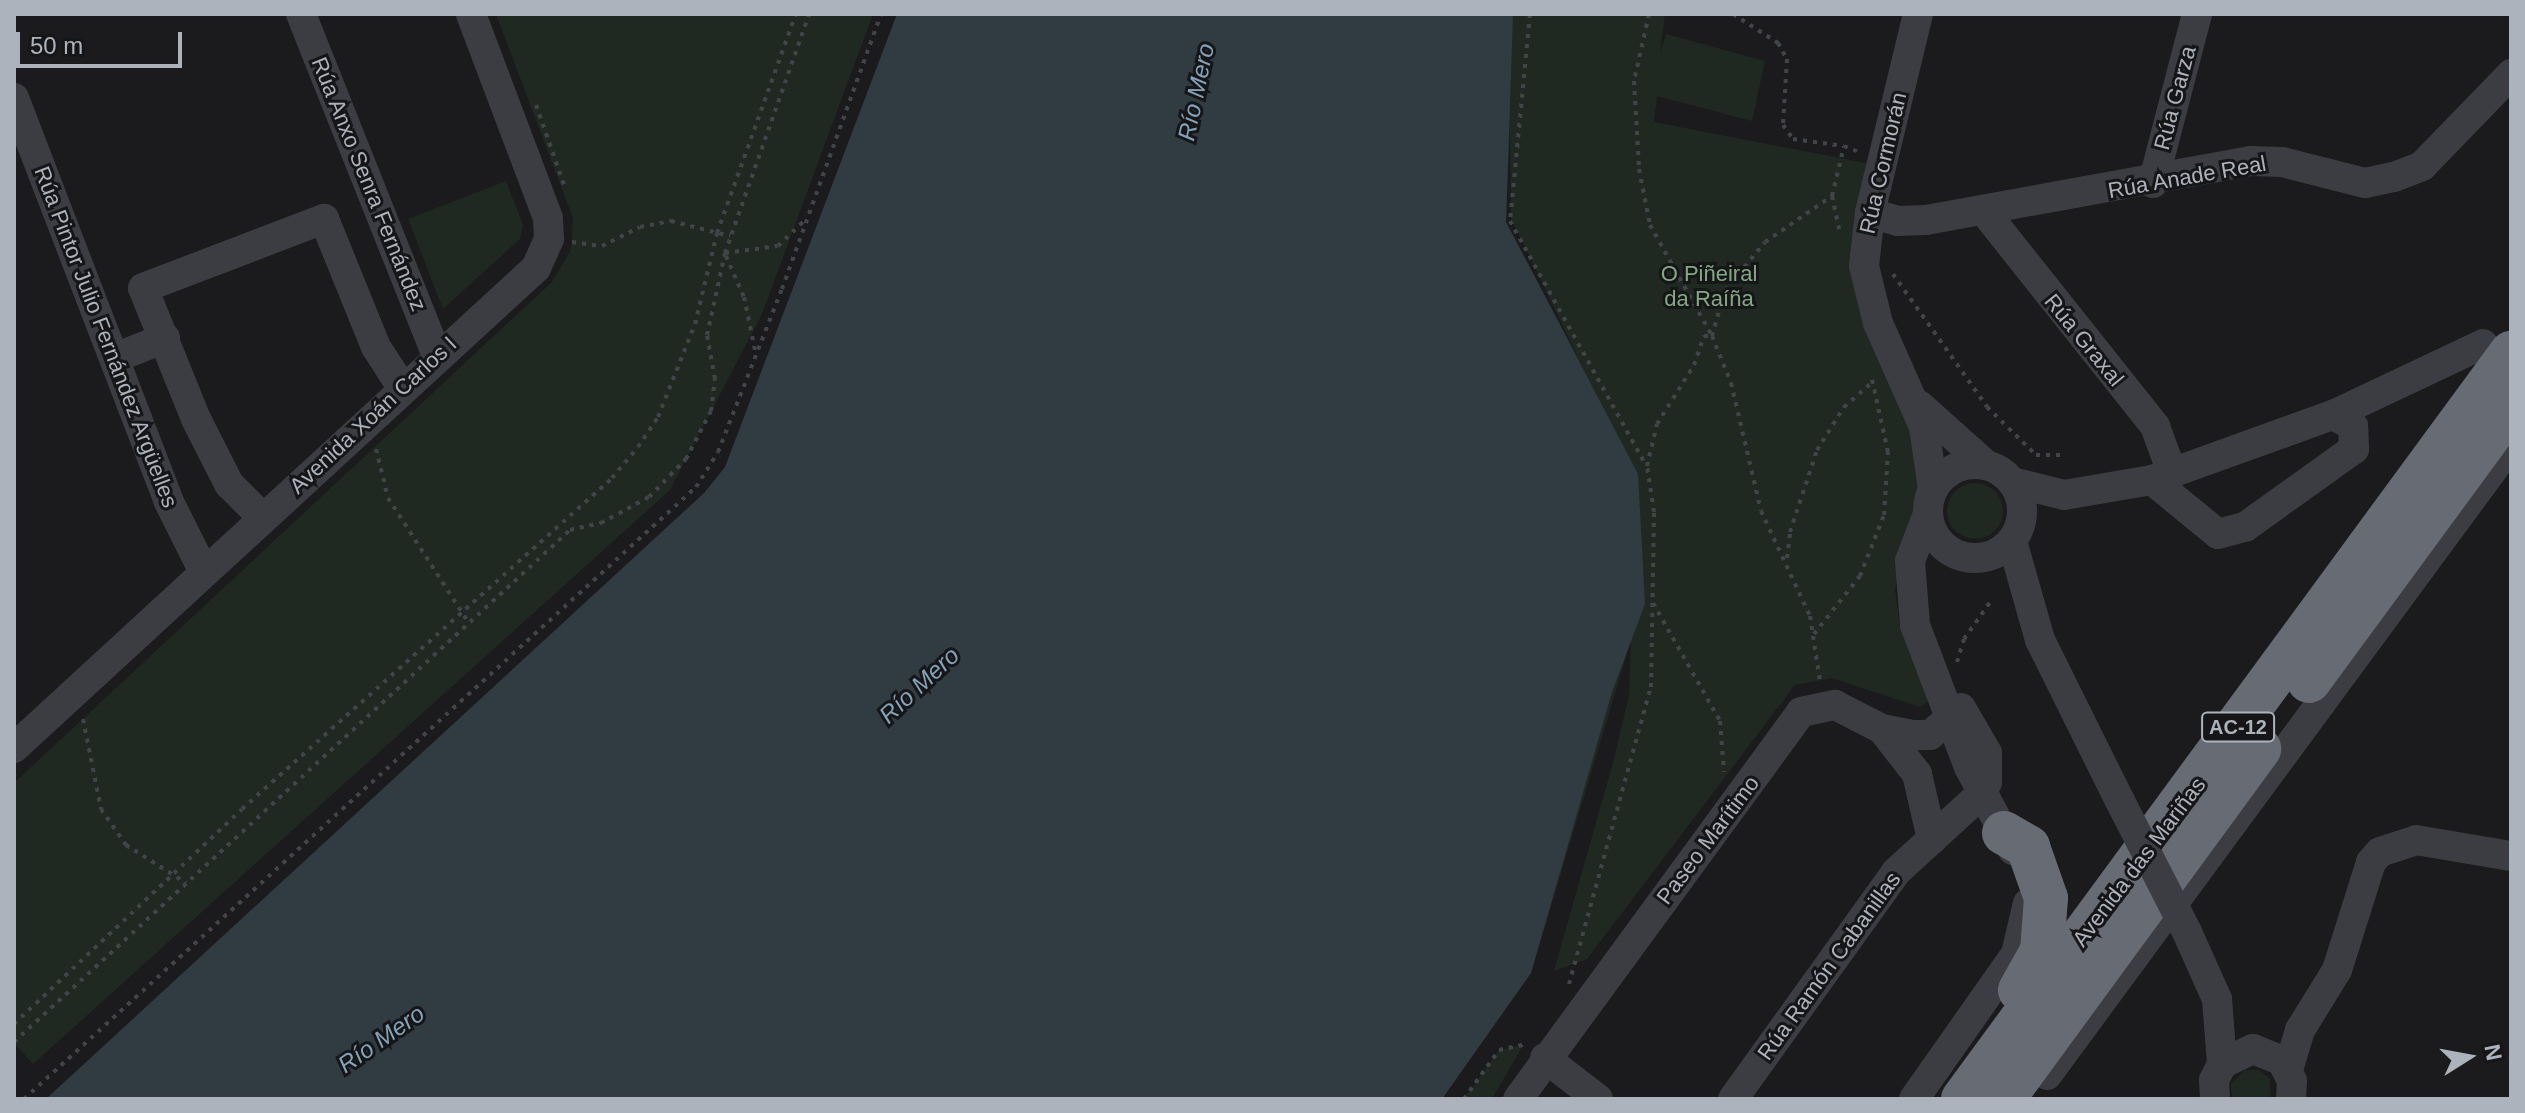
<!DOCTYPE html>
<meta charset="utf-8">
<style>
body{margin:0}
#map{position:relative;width:2525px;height:1113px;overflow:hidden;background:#1b1b1d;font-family:Arial,sans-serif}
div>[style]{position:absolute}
.green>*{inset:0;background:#202921}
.round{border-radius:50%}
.water>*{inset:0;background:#303b42}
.path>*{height:4px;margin-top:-2px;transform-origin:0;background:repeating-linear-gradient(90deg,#414449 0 4px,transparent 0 10px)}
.minor>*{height:30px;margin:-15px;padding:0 15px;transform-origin:15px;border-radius:15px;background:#3b3d42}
.minor>.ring{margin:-15px;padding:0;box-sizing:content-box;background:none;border:30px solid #3b3d42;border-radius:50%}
.highway>*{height:44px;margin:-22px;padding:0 22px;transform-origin:22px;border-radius:22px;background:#676b74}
.minor-bridge>*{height:30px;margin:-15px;padding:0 15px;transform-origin:15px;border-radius:15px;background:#3b3d42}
span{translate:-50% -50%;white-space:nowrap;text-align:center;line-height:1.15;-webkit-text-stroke:6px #161618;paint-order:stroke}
.shield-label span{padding:2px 6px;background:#161618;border:2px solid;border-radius:6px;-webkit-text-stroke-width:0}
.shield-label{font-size:20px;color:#adb3bd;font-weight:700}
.street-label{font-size:22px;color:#adb3bd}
.park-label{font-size:22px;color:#84a884}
.water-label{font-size:24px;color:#84a2b8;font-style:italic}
.frame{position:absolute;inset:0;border:16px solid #adb3bd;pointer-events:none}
.north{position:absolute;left:2429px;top:1017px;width:80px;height:80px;-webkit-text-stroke:6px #161618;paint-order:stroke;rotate:79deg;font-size:22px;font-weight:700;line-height:32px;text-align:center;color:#adb3bd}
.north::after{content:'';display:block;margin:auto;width:28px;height:36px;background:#adb3bd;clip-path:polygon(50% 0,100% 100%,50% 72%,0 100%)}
.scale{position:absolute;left:16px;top:32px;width:166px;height:36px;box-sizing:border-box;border:4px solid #adb3bd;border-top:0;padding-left:10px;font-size:24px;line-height:28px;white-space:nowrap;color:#adb3bd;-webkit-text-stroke:6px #161618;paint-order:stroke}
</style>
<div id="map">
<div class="green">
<div style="clip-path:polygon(496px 14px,873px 14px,762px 314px,670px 490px,33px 1064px,14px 1043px,14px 783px,552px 282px,571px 250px,573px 218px)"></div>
<div style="clip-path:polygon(evenodd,1396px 14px,1665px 14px,1660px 53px,1666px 34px,1765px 61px,1752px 121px,1657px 96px,1654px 122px,1871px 164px,1857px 232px,1914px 441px,1918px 490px,1895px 589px,1900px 626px,1931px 699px,1920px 707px,1832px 678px,1795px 685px,1587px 959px,1554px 971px,1614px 759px,1629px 695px,1631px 640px,1531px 973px,1442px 1099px,450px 1099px,1396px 14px,1510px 129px,1511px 218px,1582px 365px,1506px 222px,1510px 129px)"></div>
<div style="clip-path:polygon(506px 181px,523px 225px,520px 239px,443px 309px,408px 219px)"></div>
<div class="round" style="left:1947px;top:483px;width:56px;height:56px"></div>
<div style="clip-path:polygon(1523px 1045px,1492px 1099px,1464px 1099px,1499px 1050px)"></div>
<div style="clip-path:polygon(2245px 1070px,2259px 1070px,2270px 1079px,2271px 1099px,2232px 1099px,2231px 1084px)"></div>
</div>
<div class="water">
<div style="clip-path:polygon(897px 14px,1513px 14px,1506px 222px,1638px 474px,1645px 604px,1612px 692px,1531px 973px,1442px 1099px,46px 1099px,704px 493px,725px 467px)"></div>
</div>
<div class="path">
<div style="left:1530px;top:14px;width:208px;rotate:95.5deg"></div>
<div style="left:1510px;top:221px;width:278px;rotate:60.9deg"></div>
<div style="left:1649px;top:14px;width:69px;rotate:102.6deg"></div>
<div style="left:1634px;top:81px;width:88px;rotate:86.7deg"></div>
<div style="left:1639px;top:169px;width:57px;rotate:78.9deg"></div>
<div style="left:1650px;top:225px;width:127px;rotate:60.8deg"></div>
<div style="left:1712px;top:336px;width:51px;rotate:68deg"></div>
<div style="left:1731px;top:383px;width:131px;rotate:76.8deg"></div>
<div style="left:1761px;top:511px;width:116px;rotate:65deg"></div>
<div style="left:1810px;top:616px;width:66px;rotate:81.3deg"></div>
<div style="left:1733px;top:14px;width:54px;rotate:32.8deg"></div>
<div style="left:1778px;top:43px;width:18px;rotate:61deg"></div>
<div style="left:1787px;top:59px;width:66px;rotate:93.5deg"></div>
<div style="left:1783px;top:125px;width:17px;rotate:54deg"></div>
<div style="left:1793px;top:139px;width:51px;rotate:7.8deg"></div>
<div style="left:536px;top:105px;width:85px;rotate:70.7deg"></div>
<div style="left:1832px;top:196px;width:39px;rotate:78deg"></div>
<div style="left:572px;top:242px;width:30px;rotate:8deg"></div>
<div style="left:602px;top:246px;width:42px;rotate:-26.6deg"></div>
<div style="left:640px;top:227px;width:32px;rotate:-11deg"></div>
<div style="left:671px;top:221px;width:61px;rotate:14.3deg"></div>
<div style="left:725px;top:253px;width:53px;rotate:-7.5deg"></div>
<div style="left:778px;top:246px;width:36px;rotate:-44deg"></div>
<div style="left:726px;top:256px;width:45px;rotate:66.3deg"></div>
<div style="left:744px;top:297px;width:54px;rotate:78.3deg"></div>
<div style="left:1893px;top:274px;width:163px;rotate:54.7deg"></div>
<div style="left:1987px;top:407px;width:69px;rotate:44.4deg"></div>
<div style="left:2036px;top:455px;width:28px"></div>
<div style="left:376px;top:449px;width:50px;rotate:76.2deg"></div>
<div style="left:388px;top:498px;width:149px;rotate:57.1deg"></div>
<div style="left:1787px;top:558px;width:26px;rotate:-83deg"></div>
<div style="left:1790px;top:532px;width:86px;rotate:-71.8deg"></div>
<div style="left:1817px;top:450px;width:51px;rotate:-57.9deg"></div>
<div style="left:1844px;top:407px;width:38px;rotate:-41deg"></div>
<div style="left:1653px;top:603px;width:136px;rotate:60.4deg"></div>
<div style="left:1720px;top:721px;width:51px;rotate:85.5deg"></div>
<div style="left:1814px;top:634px;width:74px;rotate:-51.6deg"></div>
<div style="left:1860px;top:576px;width:66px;rotate:-68.5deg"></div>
<div style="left:1884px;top:515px;width:63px;rotate:-86.4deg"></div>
<div style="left:1888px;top:452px;width:79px;rotate:-102.4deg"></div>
<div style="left:1957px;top:662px;width:24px;rotate:-73deg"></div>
<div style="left:1964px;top:639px;width:47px;rotate:-54.6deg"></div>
<div style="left:83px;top:719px;width:92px;rotate:78.7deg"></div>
<div style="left:101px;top:809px;width:44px;rotate:55.2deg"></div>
<div style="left:126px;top:845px;width:71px;rotate:32.3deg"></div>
<div style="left:1569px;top:984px;width:308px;rotate:-74.6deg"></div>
<div style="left:1651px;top:687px;width:175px;rotate:-89deg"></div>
<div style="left:1654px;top:512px;width:47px;rotate:-98.7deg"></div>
<div style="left:1647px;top:466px;width:43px;rotate:-76.6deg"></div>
<div style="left:1657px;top:424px;width:70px;rotate:-57.9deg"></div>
<div style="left:1694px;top:365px;width:31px;rotate:-71deg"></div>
<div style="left:1704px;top:336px;width:8px"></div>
<div style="left:1712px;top:336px;width:48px;rotate:-74.2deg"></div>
<div style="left:1725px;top:290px;width:62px;rotate:-50.2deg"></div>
<div style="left:1765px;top:242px;width:81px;rotate:-34.5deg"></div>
<div style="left:1832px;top:196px;width:51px;rotate:-76.5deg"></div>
<div style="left:1844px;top:146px;width:18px;rotate:22deg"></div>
<div style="left:14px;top:1024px;width:313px;rotate:-43.3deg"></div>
<div style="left:242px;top:809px;width:496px;rotate:-41.8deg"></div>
<div style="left:612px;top:478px;width:40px;rotate:-50deg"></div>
<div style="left:638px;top:447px;width:36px;rotate:-56deg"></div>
<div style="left:658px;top:417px;width:100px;rotate:-68.3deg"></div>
<div style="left:695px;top:324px;width:94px;rotate:-76.4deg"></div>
<div style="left:717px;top:233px;width:233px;rotate:-70.2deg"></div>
<div style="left:14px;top:1042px;width:756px;rotate:-42.64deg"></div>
<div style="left:570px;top:530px;width:32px;rotate:-13deg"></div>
<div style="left:601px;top:523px;width:55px;rotate:-28.4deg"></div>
<div style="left:649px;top:497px;width:53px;rotate:-45.8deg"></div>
<div style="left:686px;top:459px;width:54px;rotate:-62.5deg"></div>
<div style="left:711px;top:411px;width:32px;rotate:-83deg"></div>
<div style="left:715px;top:379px;width:45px;rotate:-100.3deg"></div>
<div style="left:707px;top:335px;width:84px;rotate:-77.6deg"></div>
<div style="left:725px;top:253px;width:253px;rotate:-70.6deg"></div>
<div style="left:24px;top:1099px;width:909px;rotate:-42.32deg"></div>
<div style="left:696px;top:487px;width:41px;rotate:-57.8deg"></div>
<div style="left:718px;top:452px;width:175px;rotate:-68.6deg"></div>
<div style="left:782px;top:289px;width:292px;rotate:-70.2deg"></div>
<div style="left:1464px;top:1099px;width:60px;rotate:-54.5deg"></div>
<div style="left:1499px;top:1050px;width:25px;rotate:-12deg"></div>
</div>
<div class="minor">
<div style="left:301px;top:14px;width:366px;rotate:68.3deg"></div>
<div style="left:1918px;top:14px;width:205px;rotate:103.6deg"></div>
<div style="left:1870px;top:213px;width:53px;rotate:96.5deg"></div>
<div style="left:1864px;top:266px;width:59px;rotate:76.2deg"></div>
<div style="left:1878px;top:323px;width:114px;rotate:66.1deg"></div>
<div style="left:1924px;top:427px;width:63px;rotate:81.7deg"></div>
<div style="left:14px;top:98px;width:430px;rotate:69deg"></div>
<div style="left:168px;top:500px;width:80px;rotate:63.4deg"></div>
<div style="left:2153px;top:183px;width:175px;rotate:-75.4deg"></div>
<div style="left:1984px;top:211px;width:275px;rotate:51.5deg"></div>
<div style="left:2155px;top:426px;width:50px;rotate:70.1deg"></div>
<div style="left:1870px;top:213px;width:29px;rotate:16deg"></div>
<div style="left:1898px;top:221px;width:28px;rotate:-2deg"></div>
<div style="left:1926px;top:220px;width:330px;rotate:-10.3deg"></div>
<div style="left:2251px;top:161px;width:31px;rotate:2deg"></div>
<div style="left:2282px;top:162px;width:86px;rotate:14.2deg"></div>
<div style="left:2365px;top:183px;width:30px;rotate:-12deg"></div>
<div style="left:2394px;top:177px;width:30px;rotate:-21deg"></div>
<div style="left:2422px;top:166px;width:128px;rotate:-45.9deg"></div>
<div style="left:115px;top:358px;width:54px;rotate:-21.8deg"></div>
<div style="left:1919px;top:405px;width:90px;rotate:41.8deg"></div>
<div class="ring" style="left:1928px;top:464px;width:64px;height:64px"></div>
<div style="left:2152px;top:480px;width:85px;rotate:39.3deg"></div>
<div style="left:2218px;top:534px;width:28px;rotate:-15deg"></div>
<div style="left:2245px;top:527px;width:134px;rotate:-35.6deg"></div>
<div style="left:2354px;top:449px;width:23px;rotate:-92deg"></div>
<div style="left:2353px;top:426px;width:23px;rotate:-151deg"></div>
<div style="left:2012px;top:482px;width:54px;rotate:14deg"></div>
<div style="left:2064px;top:495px;width:89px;rotate:-9.7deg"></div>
<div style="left:2152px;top:480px;width:192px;rotate:-19.8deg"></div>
<div style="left:2333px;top:415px;width:166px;rotate:-25.3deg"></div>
<div style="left:1928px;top:514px;width:50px;rotate:111deg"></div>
<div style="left:1910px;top:561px;width:64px;rotate:85.5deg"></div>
<div style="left:1915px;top:625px;width:152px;rotate:69.2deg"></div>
<div style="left:1969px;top:767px;width:94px;rotate:62.1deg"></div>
<div style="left:263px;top:518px;width:48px;rotate:-135deg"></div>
<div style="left:229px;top:484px;width:73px;rotate:-116.9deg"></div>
<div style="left:196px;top:419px;width:141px;rotate:-112deg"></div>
<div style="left:143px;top:288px;width:194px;rotate:-20.9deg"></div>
<div style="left:324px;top:219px;width:138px;rotate:67.9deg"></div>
<div style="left:376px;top:347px;width:46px;rotate:57.3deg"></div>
<div style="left:2012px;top:541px;width:103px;rotate:74.2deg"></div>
<div style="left:2040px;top:640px;width:180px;rotate:63.6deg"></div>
<div style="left:1882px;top:729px;width:57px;rotate:52.1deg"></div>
<div style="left:1917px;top:774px;width:67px;rotate:77deg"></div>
<div style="left:14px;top:748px;width:709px;rotate:-42.6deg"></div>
<div style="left:536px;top:268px;width:32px;rotate:-66deg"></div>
<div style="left:549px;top:239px;width:21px;rotate:-93deg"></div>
<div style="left:548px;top:218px;width:218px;rotate:-110.7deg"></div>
<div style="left:2187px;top:932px;width:73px;rotate:65.9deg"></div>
<div style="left:2217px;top:999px;width:65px;rotate:85.6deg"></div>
<div style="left:1545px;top:1058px;width:67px;rotate:37.7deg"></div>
<div style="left:2288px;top:1070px;width:42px;rotate:-73.3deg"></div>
<div style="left:2300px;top:1030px;width:70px;rotate:-58.3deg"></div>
<div style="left:2337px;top:970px;width:113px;rotate:-72.5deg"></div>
<div style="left:2371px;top:862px;width:13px;rotate:-48deg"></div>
<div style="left:2380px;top:852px;width:38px;rotate:-18deg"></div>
<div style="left:2416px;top:840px;width:96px;rotate:9.6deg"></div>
<div style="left:2047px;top:1075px;width:782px;rotate:-53.63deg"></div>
<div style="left:1518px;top:1099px;width:479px;rotate:-53.8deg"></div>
<div style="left:1801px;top:712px;width:35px;rotate:-12deg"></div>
<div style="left:1835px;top:705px;width:53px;rotate:27.1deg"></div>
<div style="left:1882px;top:729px;width:31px;rotate:11deg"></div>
<div style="left:1912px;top:735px;width:18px"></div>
<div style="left:1930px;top:735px;width:26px;rotate:-40deg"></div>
<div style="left:1733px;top:1099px;width:279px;rotate:-54.3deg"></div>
<div style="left:1896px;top:872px;width:115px;rotate:-42.5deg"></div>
<div style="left:1981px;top:794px;width:13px;rotate:-63deg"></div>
<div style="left:1987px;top:782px;width:29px;rotate:-90deg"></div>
<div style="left:1987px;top:753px;width:52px;rotate:-120deg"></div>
<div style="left:1914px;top:1099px;width:177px;rotate:-54.9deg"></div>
<div style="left:2016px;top:954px;width:52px;rotate:-76.8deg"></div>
<div style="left:2215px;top:1099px;width:19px;rotate:-93deg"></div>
<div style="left:2214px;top:1080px;width:18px;rotate:-63deg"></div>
<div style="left:2222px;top:1064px;width:34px;rotate:-26deg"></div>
<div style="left:2253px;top:1049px;width:31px;rotate:22deg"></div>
<div style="left:2282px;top:1061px;width:22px;rotate:63deg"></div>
<div style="left:2292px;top:1081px;width:18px;rotate:93deg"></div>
</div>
<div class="highway">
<div style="left:2309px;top:681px;width:341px;rotate:-53.7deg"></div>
<div style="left:2004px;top:833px;width:28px;rotate:30deg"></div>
<div style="left:2028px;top:847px;width:54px;rotate:70.6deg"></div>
<div style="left:2046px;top:898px;width:53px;rotate:94.3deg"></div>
<div style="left:2042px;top:951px;width:45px;rotate:119.4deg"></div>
<div style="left:1963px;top:1099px;width:926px;rotate:-53.7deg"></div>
<div style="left:2003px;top:1099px;width:434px;rotate:-53.8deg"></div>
</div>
<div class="minor-bridge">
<div style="left:2120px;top:801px;width:147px;rotate:62.9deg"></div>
</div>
<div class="shield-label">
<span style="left:2238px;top:727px">AC-12</span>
</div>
<div class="street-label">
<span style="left:2175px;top:98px;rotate:-75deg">Rúa Garza</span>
<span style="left:1883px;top:163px;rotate:-77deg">Rúa Cormorán</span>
<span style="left:2187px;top:177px;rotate:-10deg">Rúa Anade Real</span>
<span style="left:369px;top:184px;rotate:68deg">Rúa Anxo Senra Fernández</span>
<span style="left:106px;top:337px;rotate:69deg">Rúa Pintor Julio Fernández Argüelles</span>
<span style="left:2084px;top:340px;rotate:51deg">Rúa Graxal</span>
<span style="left:373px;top:415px;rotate:-43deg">Avenida Xoán Carlos I</span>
<span style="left:1708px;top:840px;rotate:-53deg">Paseo Marítimo</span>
<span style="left:2139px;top:862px;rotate:-53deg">Avenida das Mariñas</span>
<span style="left:1829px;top:966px;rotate:-54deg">Rúa Ramón Cabanillas</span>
</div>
<div class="park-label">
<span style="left:1709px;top:286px">O Piñeiral<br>da Raíña</span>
</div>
<div class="water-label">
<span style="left:1196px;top:92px;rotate:-78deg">Río Mero</span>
<span style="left:919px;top:685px;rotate:-43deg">Río Mero</span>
<span style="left:381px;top:1039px;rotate:-35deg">Río Mero</span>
</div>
<div class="frame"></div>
<div class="north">N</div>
<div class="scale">50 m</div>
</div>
